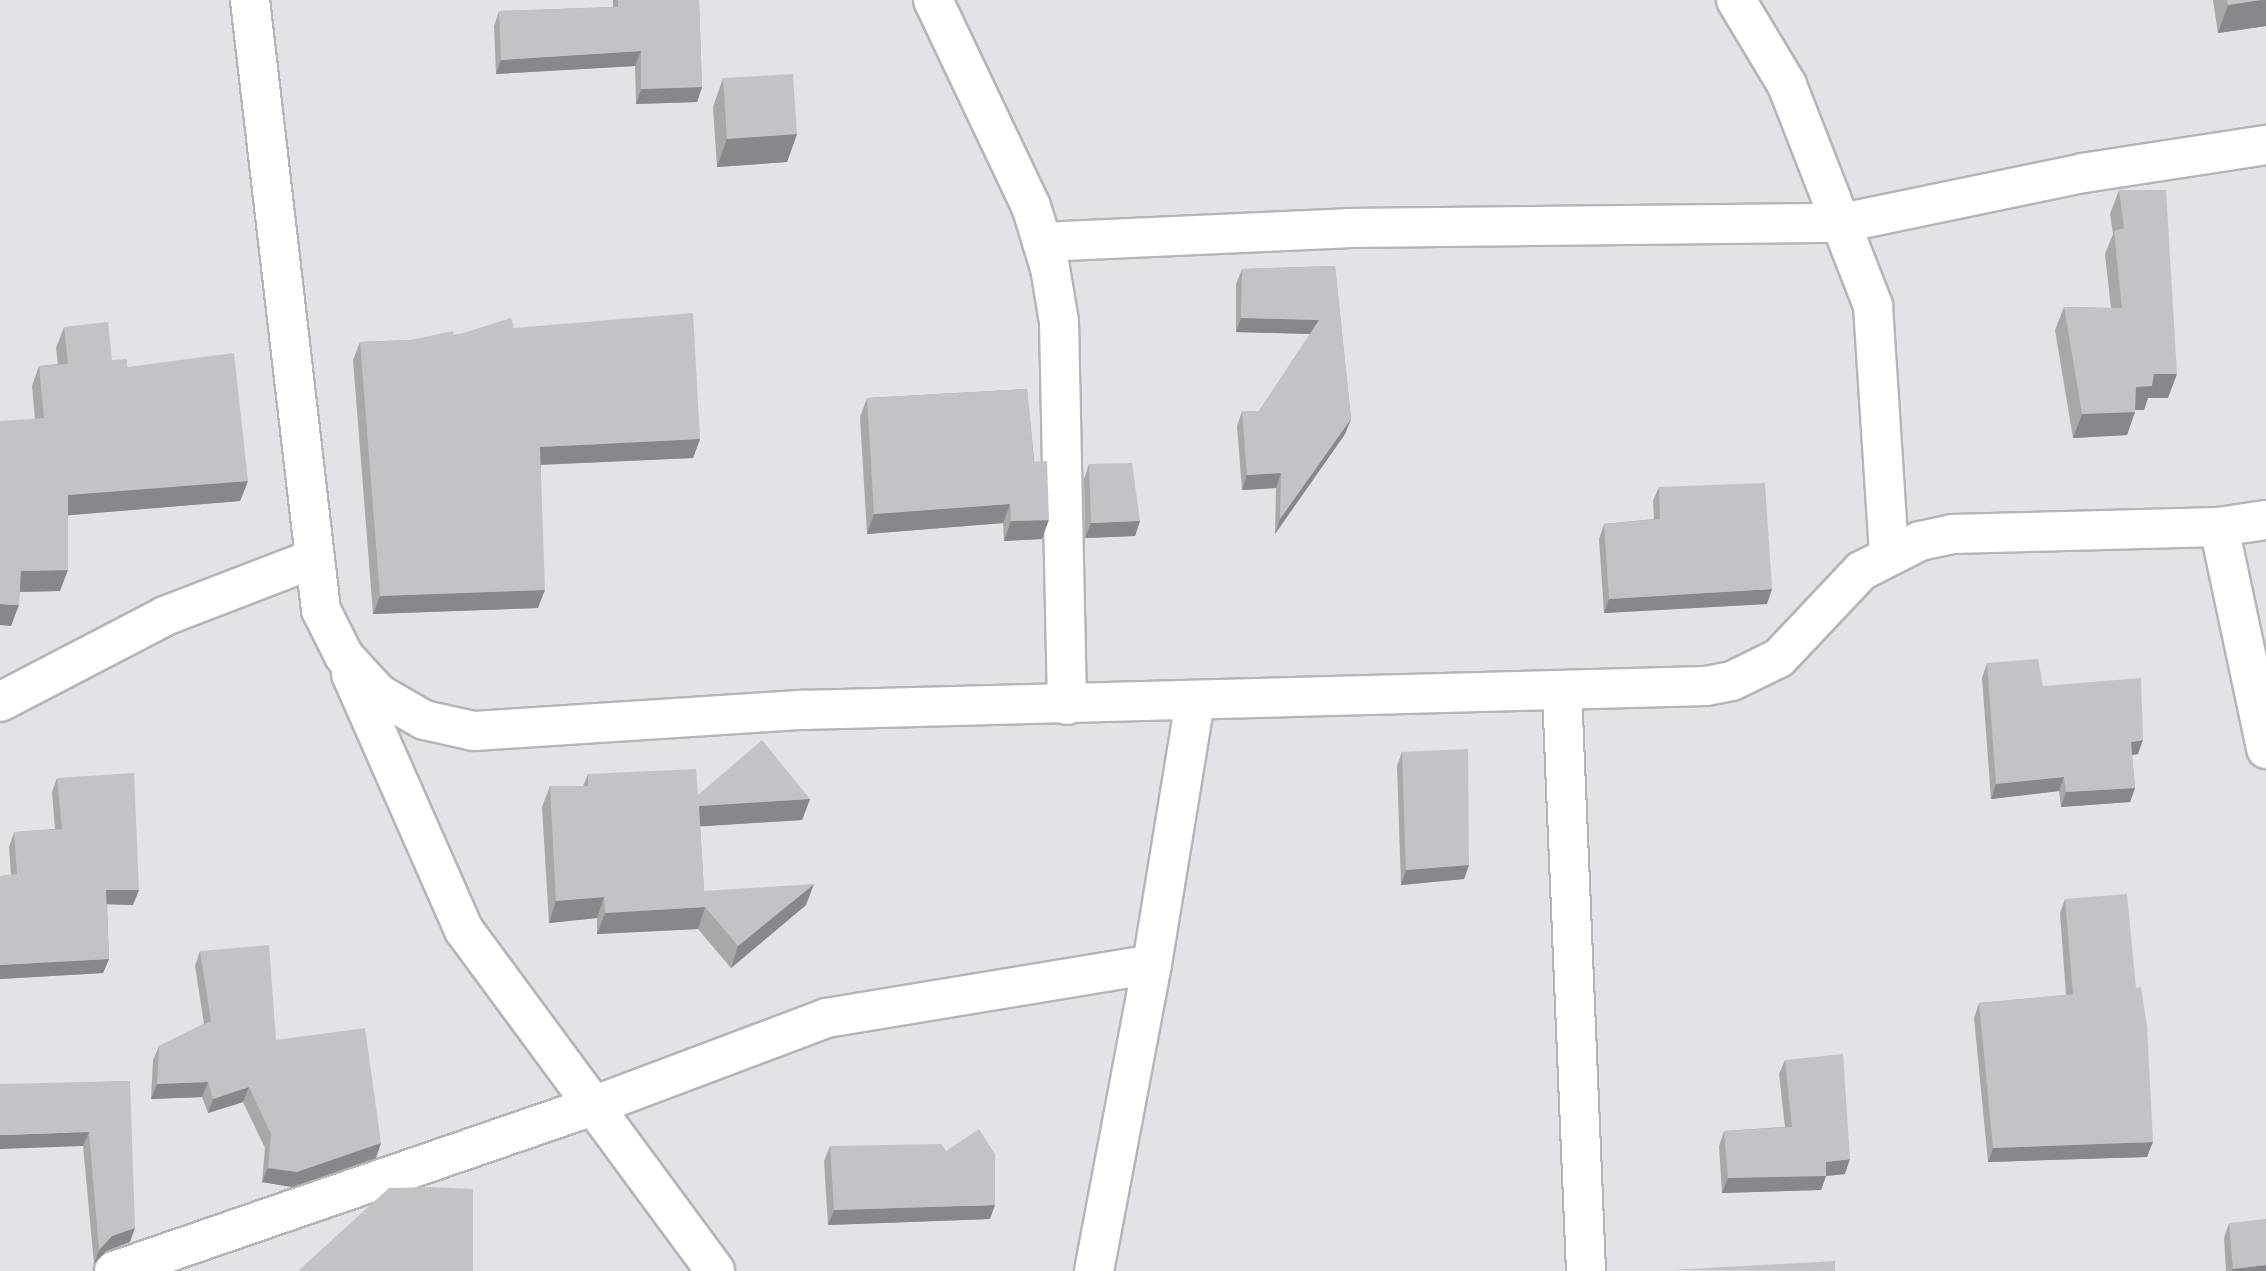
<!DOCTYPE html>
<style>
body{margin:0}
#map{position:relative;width:2266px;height:1271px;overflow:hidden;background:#e1e3e7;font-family:Figtree,sans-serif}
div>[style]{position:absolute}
.roads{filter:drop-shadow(2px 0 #b3b5b8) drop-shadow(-2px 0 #b3b5b8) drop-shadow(0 2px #b3b5b8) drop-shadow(0 -2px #b3b5b8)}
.minor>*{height:38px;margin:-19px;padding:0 19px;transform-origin:19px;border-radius:19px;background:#fff}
.wall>*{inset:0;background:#a6a8aa}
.shaded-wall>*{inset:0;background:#87888b}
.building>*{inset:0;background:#c1c3c6}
span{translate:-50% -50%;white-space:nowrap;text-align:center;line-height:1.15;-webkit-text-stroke:5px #eef1f4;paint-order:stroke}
</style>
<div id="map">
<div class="roads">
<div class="minor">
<div style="left:250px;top:0;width:614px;rotate:83.36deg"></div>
<div style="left:321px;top:610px;width:51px;rotate:63.4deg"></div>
<div style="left:344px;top:656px;width:52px;rotate:47.4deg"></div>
<div style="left:379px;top:694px;width:52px;rotate:30deg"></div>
<div style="left:424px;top:720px;width:51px;rotate:12.4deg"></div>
<div style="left:474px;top:731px;width:330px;rotate:-3.7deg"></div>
<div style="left:803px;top:710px;width:903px;rotate:-1.52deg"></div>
<div style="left:1706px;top:686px;width:26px;rotate:-11deg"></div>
<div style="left:1732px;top:681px;width:52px;rotate:-26.1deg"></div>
<div style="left:1779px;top:658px;width:120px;rotate:-46.7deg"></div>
<div style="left:1861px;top:571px;width:66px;rotate:-27deg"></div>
<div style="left:1920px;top:541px;width:33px;rotate:-12deg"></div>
<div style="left:1952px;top:534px;width:267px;rotate:-1.5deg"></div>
<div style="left:2219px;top:527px;width:48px;rotate:-8.5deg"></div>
<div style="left:933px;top:0;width:228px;rotate:64.6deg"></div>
<div style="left:1031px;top:206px;width:65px;rotate:73deg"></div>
<div style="left:1050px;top:268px;width:55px;rotate:80.5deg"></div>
<div style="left:1059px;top:322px;width:383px;rotate:88.8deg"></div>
<div style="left:1736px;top:0;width:99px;rotate:59deg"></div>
<div style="left:1787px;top:85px;width:237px;rotate:68.7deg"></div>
<div style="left:1873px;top:306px;width:249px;rotate:86.3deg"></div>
<div style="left:1042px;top:242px;width:305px;rotate:-2.6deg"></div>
<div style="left:1347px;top:228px;width:495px;rotate:-0.6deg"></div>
<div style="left:1842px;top:223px;width:246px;rotate:-11.7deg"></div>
<div style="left:2083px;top:173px;width:185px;rotate:-8.7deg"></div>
<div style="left:2219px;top:527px;width:227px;rotate:78deg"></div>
<div style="left:351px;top:674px;width:280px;rotate:66.2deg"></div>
<div style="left:464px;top:930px;width:423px;rotate:53.6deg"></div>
<div style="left:1562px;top:691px;width:580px;rotate:87.63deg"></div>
<div style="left:0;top:702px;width:186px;rotate:-27.5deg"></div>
<div style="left:165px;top:616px;width:159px;rotate:-21.1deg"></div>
<div style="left:114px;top:1271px;width:503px;rotate:-19.01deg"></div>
<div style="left:590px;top:1107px;width:253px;rotate:-20.6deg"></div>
<div style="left:827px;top:1018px;width:329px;rotate:-9.4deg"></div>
<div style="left:1094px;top:1271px;width:312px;rotate:-79.3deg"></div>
<div style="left:1152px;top:964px;width:266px;rotate:-80.7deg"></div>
</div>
</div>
<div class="wall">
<div style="clip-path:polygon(613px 0,699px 0,702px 87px,697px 102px,636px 104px,635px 66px,496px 74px,494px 26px,499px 11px,613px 7px)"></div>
<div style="clip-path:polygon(2213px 0,2266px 0,2266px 26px,2218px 33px)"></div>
<div style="clip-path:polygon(723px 78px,797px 134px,787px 162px,717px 167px,713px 107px)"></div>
<div style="clip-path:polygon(2119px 190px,2168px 398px,2148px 398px,2144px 410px,2135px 410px,2127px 435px,2073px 438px,2055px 330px,2064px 307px,2111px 308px,2105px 254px,2113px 234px,2110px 214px)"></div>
<div style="clip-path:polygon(1335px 266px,1351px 419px,1345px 434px,1275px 534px,1276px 488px,1242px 490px,1237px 426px,1242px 411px,1259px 411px,1310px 334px,1236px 332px,1236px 284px,1242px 269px)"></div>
<div style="clip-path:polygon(64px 327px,112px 360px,127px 367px,248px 481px,240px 501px,68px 515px,60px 591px,20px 592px,11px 626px,35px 419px,32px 386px,39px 366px,58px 364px,56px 348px)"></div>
<div style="clip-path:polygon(514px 328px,700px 439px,693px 458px,541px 465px,538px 608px,373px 614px,353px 360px,360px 342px,411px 340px)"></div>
<div style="clip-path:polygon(1027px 389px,1042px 539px,1004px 541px,1003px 523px,867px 534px,860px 417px,867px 398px)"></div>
<div style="clip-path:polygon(1089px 464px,1140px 521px,1135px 536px,1085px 538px,1084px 479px)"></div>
<div style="clip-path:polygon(1659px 487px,1767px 604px,1604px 613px,1599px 539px,1604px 524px,1654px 519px,1653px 501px)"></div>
<div style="clip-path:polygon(1987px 663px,2138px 754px,2132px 755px,2135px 788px,2130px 802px,2061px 807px,2059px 791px,1991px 799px,1982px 678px)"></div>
<div style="clip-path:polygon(1402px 752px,1469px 865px,1464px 879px,1401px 885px,1397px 766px)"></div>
<div style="clip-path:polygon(588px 774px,698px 795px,810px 799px,802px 820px,700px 826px,704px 891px,806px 905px,731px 968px,698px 929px,597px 934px,597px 918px,549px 923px,542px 807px,550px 786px,583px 786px)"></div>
<div style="clip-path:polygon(57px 778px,133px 905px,107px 904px,109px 959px,103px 973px,0 979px,0 876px,11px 875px,9px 847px,14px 832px,55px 829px,52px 792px)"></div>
<div style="clip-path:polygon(2065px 899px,2147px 1157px,1988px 1162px,1974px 1018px,1979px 1003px,2066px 995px,2060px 913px)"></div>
<div style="clip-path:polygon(200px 951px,276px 1040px,376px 1158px,292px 1187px,262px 1182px,265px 1148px,243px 1102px,208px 1113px,202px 1097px,151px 1099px,153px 1060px,159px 1046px,204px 1024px,195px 966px)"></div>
<div style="clip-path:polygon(1785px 1060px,1845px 1174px,1826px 1176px,1821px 1190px,1722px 1193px,1719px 1146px,1724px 1131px,1785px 1127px,1779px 1074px)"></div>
<div style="clip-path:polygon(130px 1081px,130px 1242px,106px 1251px,94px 1264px,83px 1146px,9px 1085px)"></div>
<div style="clip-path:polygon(830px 1146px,990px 1219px,828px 1225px,824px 1161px)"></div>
<div style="clip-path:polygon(2229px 1223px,2266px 1271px,2226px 1271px,2224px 1238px)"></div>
</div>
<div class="shaded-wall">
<div style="clip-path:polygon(2261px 0,2266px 0,2266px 26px,2218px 33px,2228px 5px)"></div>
<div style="clip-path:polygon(641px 51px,635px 66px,496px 74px,501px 60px)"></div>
<div style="clip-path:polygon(702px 87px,697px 102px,636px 104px,641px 89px)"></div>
<div style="clip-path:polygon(797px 134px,787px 162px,717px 167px,727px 139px)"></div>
<div style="clip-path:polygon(1241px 318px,1319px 320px,1314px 334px,1236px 332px)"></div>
<div style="clip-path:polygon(2154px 374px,2177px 374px,2168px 398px,2148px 398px,2144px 410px,2128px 410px,2136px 387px)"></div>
<div style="clip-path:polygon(2135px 412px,2127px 435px,2073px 438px,2082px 414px)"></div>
<div style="clip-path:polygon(1351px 419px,1345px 434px,1275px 534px,1280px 519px)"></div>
<div style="clip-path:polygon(700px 439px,693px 458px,533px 465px,540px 447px)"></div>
<div style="clip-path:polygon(1281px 473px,1276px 488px,1242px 490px,1247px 475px)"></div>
<div style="clip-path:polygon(248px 481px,240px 501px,60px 516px,68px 495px)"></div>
<div style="clip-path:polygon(1010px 504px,1003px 523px,867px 534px,874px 514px)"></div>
<div style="clip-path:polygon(1049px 520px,1042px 539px,1004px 541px,1011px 521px)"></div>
<div style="clip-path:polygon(1140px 521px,1135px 536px,1085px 538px,1091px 523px)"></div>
<div style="clip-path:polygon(68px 570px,60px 591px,13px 592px,21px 571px)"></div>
<div style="clip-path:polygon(1772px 589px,1767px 604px,1604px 613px,1609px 599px)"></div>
<div style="clip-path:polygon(545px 590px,538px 608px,373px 614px,380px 596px)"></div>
<div style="clip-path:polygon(0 604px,19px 605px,11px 626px,0 625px)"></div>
<div style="clip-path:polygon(2143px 740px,2138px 754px,2126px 756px,2131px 742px)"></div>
<div style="clip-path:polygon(2064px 777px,2059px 791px,1991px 799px,1996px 784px)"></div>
<div style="clip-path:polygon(2135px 788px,2130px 802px,2061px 807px,2066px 792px)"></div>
<div style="clip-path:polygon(810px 799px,802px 820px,691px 827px,699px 806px)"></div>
<div style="clip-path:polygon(1469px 865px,1464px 879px,1401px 885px,1406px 870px)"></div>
<div style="clip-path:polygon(814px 884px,806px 905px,731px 968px,738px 946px)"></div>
<div style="clip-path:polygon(106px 890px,139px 890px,133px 905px,101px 904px)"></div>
<div style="clip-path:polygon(604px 897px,597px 918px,549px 923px,556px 901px)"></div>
<div style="clip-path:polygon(705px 907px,698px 929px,597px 934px,605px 913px)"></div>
<div style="clip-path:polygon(109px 959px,103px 973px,0 979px,0 965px)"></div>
<div style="clip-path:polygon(208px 1082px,202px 1097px,151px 1099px,157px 1084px)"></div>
<div style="clip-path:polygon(249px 1087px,243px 1102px,208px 1113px,213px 1099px)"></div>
<div style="clip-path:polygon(89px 1132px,83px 1146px,0 1149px,0 1135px)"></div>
<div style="clip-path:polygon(2153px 1142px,2147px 1157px,1988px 1162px,1993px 1148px)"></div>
<div style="clip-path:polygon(381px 1143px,376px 1158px,292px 1187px,262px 1182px,268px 1168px)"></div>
<div style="clip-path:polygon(1850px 1159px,1845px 1174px,1826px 1176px,1821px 1190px,1722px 1193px,1728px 1178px,1826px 1162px)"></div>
<div style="clip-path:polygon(995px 1205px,990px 1219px,828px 1225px,834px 1210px)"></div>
<div style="clip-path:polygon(135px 1228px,130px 1242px,106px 1251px,94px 1264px,99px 1250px,112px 1236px)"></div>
<div style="clip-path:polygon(2266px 1265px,2266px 1271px,2232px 1271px,2233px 1269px)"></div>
</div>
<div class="building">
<div style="clip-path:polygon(618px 0,699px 0,702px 87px,641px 89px,641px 51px,501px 60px,499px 11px,618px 7px)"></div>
<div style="clip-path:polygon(2227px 0,2261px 0,2228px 5px)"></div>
<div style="clip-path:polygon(793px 74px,797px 134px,727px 139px,723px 78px)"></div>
<div style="clip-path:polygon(2119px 190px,2166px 190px,2177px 374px,2154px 374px,2152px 386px,2136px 387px,2135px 412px,2082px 414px,2064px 307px,2122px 308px,2114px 231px,2124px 228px)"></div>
<div style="clip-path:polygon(1335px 266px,1351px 419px,1280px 519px,1281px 473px,1247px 475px,1242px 411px,1259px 411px,1319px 320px,1241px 318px,1242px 269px)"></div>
<div style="clip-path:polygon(693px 313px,700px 439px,540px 447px,545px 590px,380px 596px,360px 342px,411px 340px,453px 331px,454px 336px,511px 318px,514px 328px)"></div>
<div style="clip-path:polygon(108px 322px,112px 360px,127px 359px,127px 367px,234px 353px,248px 481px,68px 495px,68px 570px,21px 571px,19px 605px,0 604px,0 421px,44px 418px,39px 366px,68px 364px,64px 327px)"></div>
<div style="clip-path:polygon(1027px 389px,1034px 462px,1047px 461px,1049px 520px,1011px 521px,1010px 504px,874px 514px,867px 398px)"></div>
<div style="clip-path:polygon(1132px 463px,1140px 521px,1091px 523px,1089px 464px)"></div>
<div style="clip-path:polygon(1765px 483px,1772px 589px,1609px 599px,1604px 524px,1660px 519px,1659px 487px)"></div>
<div style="clip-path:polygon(2038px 659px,2043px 686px,2141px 678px,2143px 740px,2131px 742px,2135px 788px,2066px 792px,2064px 777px,1996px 784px,1987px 663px)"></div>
<div style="clip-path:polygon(762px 740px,810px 799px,699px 806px,704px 891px,814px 884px,738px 946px,705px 907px,605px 913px,604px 897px,556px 901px,550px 786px,588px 786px,588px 774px,696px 769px,698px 795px)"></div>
<div style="clip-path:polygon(1468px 749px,1469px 865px,1406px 870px,1402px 752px)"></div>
<div style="clip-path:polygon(134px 773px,139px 890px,106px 890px,109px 959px,0 965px,0 876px,17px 874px,14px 832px,62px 829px,57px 778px)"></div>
<div style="clip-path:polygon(2127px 894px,2136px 988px,2141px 987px,2147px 1026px,2153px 1142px,1993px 1148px,1979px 1003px,2073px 994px,2065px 899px)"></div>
<div style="clip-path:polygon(269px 945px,276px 1040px,365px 1028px,381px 1143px,297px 1172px,268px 1168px,271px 1134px,249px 1087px,213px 1099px,208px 1082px,157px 1084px,159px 1046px,211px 1021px,200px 951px)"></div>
<div style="clip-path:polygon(1843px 1054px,1850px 1159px,1826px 1162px,1826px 1176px,1728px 1178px,1724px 1131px,1792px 1127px,1785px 1060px)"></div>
<div style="clip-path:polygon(130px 1081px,135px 1228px,112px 1236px,99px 1250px,89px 1132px,0 1135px,0 1084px)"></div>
<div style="clip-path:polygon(979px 1129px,995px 1154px,995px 1205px,834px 1210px,830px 1146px,941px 1144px,946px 1151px)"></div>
<div style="clip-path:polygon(431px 1187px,473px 1189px,473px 1271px,298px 1271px,389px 1188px)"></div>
<div style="clip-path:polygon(2266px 1219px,2266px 1265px,2233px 1269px,2229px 1223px)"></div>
<div style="clip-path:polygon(1835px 1261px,1835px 1271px,1671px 1270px)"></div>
</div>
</div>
